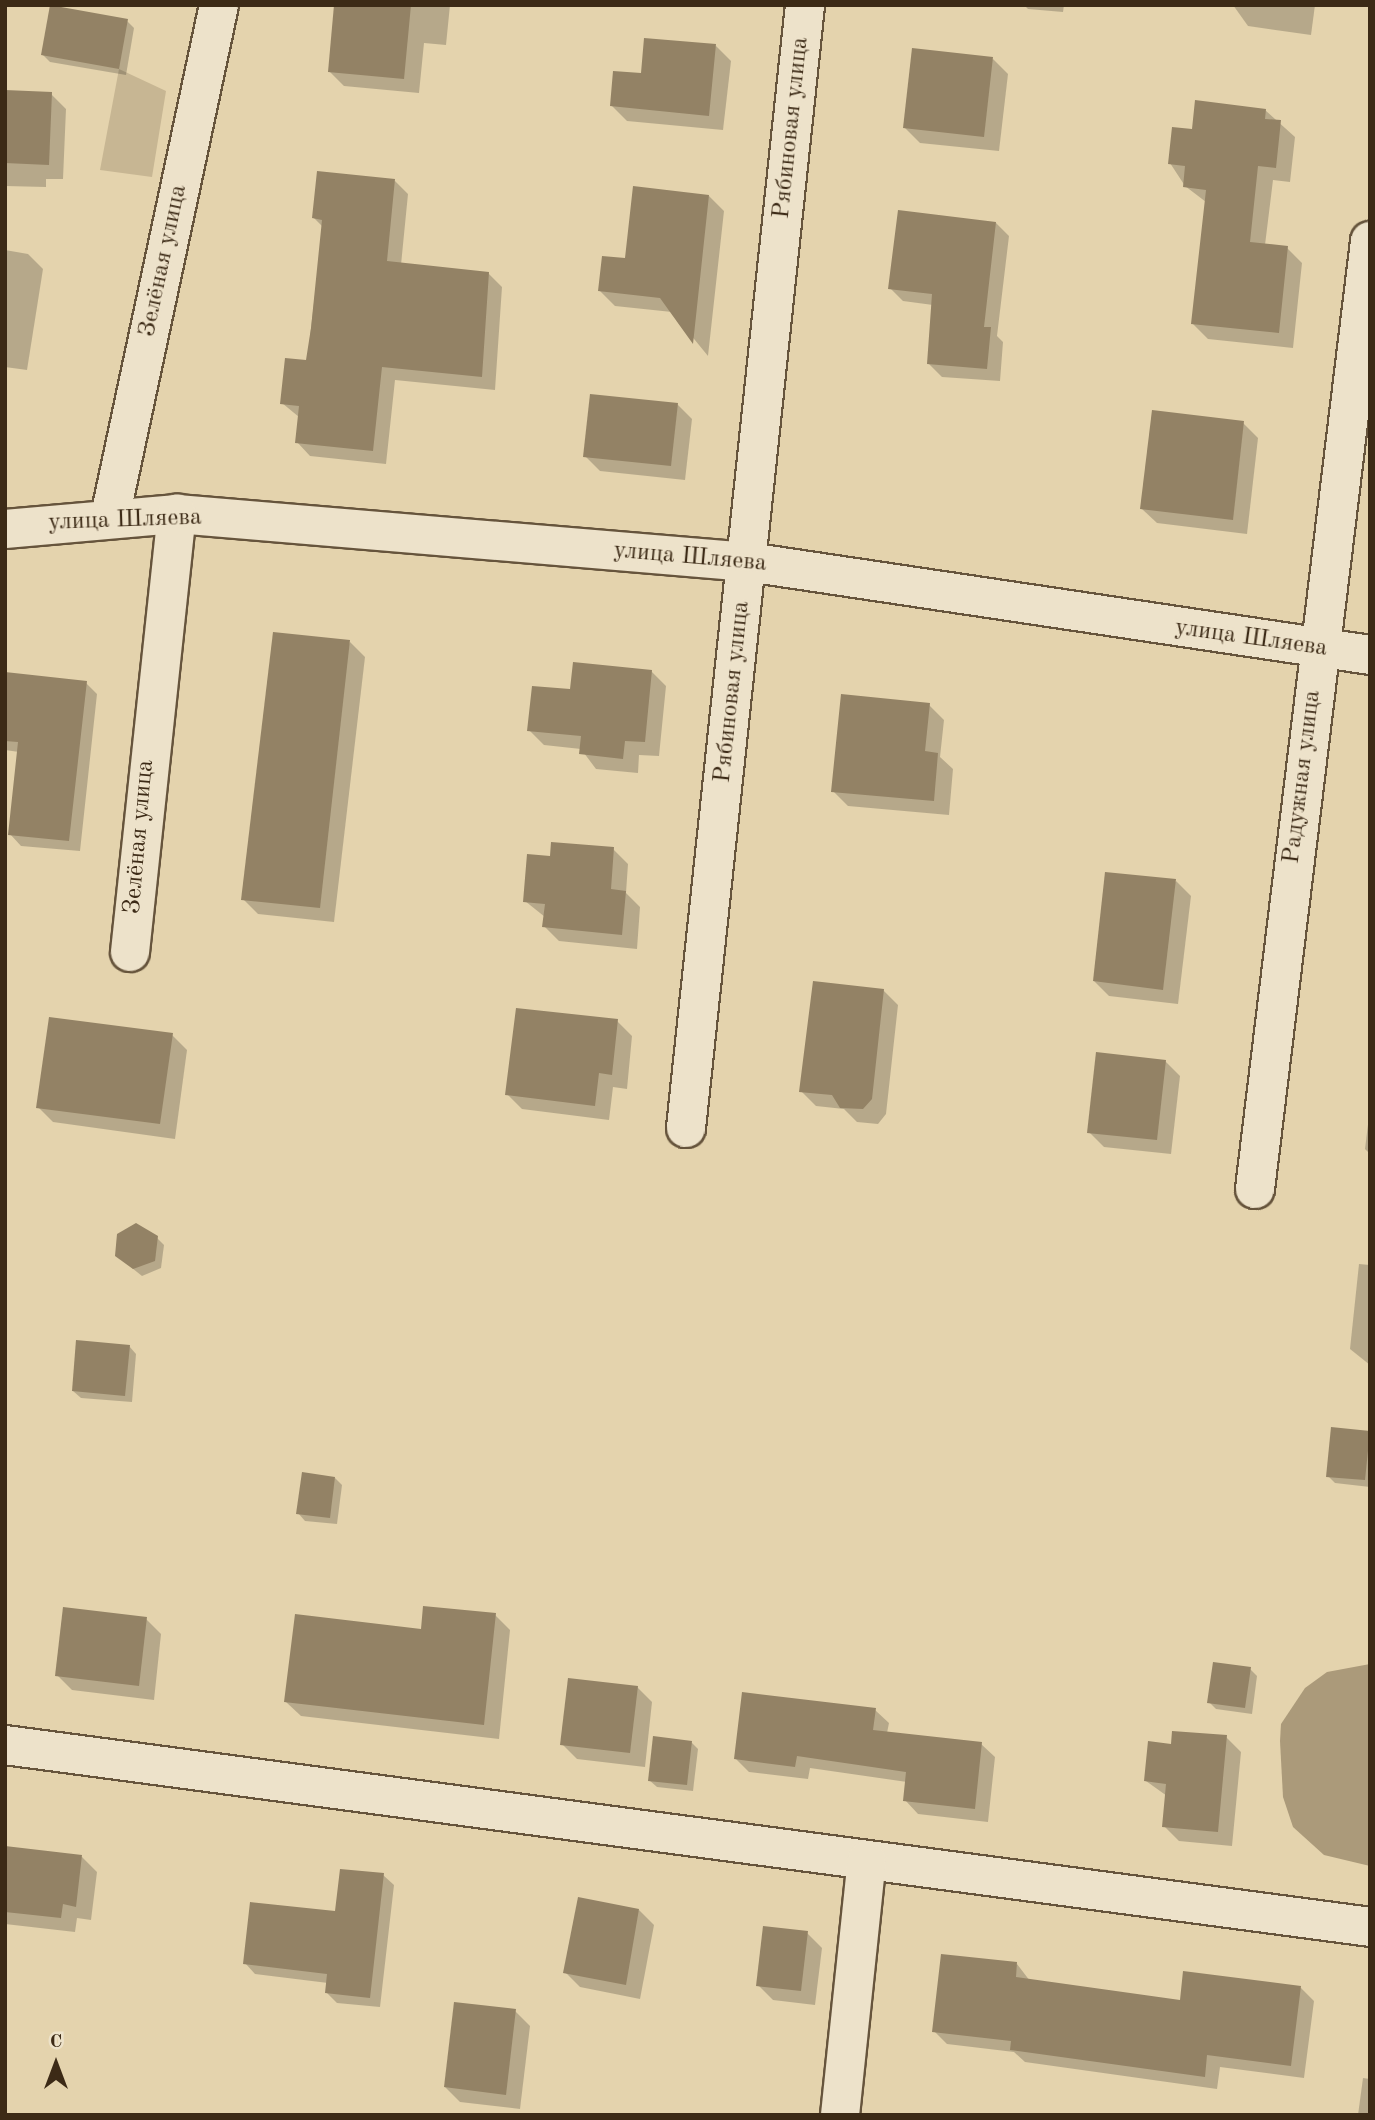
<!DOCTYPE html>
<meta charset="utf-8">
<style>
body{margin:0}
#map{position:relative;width:1375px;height:2120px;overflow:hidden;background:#e4d3ad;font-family:"Old Standard TT",serif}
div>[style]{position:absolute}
.green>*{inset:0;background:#c7b693}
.water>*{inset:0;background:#ab9a7a}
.shadow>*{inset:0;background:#0003}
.building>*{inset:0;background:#938265}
.roads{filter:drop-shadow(2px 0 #66543c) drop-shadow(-2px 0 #66543c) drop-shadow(0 2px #66543c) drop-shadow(0 -2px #66543c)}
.minor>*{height:38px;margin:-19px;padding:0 19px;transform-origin:19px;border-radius:19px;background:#ede2ca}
span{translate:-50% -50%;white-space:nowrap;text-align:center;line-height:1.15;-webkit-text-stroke:5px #ede2ca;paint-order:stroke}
.street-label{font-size:24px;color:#3c2a16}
.frame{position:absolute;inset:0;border:7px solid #3c2a16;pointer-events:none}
.north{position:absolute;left:21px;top:2029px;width:70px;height:70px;-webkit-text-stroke:5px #ede2ca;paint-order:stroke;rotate:0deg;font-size:19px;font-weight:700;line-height:28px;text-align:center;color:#3c2a16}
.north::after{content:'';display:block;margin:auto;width:24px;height:32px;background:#3c2a16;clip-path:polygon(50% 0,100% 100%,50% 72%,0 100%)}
</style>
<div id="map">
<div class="green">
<div style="clip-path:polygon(119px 69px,166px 91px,152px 177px,100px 170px)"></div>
</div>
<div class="water">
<div style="clip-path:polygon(1370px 1664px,1370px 1866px,1324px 1855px,1293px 1827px,1283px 1797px,1280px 1741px,1281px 1724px,1305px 1688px,1327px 1672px)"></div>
</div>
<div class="shadow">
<div style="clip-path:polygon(337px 5px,450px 5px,446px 45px,424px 43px,419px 93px,344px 86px,329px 71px)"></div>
<div style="clip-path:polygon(1024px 5px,1064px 5px,1063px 12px,1028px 9px)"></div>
<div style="clip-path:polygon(1233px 5px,1315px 5px,1311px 35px,1248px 26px)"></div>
<div style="clip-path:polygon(127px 21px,134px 28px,126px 75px,50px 62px,43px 55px)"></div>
<div style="clip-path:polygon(716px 46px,731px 61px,723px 130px,627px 121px,612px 106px)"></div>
<div style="clip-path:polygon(993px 59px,1008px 74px,999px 151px,920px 143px,905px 128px)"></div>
<div style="clip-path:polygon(5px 92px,51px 94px,66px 109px,63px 179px,46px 179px,46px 187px,5px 186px)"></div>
<div style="clip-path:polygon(1265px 110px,1295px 137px,1290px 182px,1273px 180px,1265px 245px,1287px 248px,1302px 263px,1293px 348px,1208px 339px,1193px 324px,1206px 202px,1185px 186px,1170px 163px,1193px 131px)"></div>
<div style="clip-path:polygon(395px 181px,408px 194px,401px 265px,488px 273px,502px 287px,495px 390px,395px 380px,386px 464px,310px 456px,297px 442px,299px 417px,282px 403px,307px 362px,323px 227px,314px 218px)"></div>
<div style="clip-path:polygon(709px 196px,724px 211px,708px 356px,672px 312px,615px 306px,600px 291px,627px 260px)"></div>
<div style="clip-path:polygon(996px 223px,1009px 236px,997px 336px,1003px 342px,1000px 381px,942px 377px,929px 364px,933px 305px,903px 301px,890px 288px)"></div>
<div style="clip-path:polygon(5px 250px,28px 254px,43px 269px,27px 370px,5px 367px)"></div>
<div style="clip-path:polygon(677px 404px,692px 419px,685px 480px,600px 471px,585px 456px)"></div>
<div style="clip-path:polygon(1243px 423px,1258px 438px,1247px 534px,1157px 523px,1142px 509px)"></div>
<div style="clip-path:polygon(350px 642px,365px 657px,334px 922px,258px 914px,243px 899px)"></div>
<div style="clip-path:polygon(651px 671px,666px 686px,659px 756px,639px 755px,638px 773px,596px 769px,581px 749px,544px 745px,529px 730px,572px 691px)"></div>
<div style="clip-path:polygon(5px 674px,86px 683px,97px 694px,80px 851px,21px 846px,10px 834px,19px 752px,5px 750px)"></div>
<div style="clip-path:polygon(929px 705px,944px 720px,940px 757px,953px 769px,949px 815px,848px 806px,833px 791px)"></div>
<div style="clip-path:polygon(613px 849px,628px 864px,626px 893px,640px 907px,637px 949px,559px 941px,544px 926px,545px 917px,525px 901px,551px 858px)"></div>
<div style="clip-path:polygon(1176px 881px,1191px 896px,1178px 1004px,1109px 996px,1094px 981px)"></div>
<div style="clip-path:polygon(883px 990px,898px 1005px,886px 1114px,878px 1124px,857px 1122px,844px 1109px,816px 1106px,801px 1091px)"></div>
<div style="clip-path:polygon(617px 1021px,632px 1036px,627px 1089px,613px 1087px,609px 1120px,522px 1109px,507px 1094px)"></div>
<div style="clip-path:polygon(172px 1035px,187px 1050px,175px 1139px,53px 1122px,38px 1107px)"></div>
<div style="clip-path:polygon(1165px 1061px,1180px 1076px,1171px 1154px,1104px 1147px,1089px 1132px)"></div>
<div style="clip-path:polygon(1370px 1108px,1370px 1154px,1365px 1149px)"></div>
<div style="clip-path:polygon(156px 1237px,164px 1245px,161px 1268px,142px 1276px,117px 1256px)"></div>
<div style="clip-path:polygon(1359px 1264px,1370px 1265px,1370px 1365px,1350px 1349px)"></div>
<div style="clip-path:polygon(129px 1346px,136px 1354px,132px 1402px,81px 1398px,73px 1391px)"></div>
<div style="clip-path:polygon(1370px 1433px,1370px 1487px,1335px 1483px,1328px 1476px)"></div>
<div style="clip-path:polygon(335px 1478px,342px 1485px,337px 1524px,305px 1521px,298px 1513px)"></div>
<div style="clip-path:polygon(495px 1615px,510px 1630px,499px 1739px,301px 1716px,286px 1702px)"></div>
<div style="clip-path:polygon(146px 1619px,161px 1634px,154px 1700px,72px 1690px,57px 1675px)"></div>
<div style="clip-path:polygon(1250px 1669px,1257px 1676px,1252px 1714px,1216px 1709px,1209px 1702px)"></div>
<div style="clip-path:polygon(637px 1687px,652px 1702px,645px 1767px,577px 1759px,562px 1744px)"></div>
<div style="clip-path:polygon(875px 1710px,889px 1723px,887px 1733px,981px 1744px,995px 1757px,988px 1822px,918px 1814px,905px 1800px,907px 1782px,810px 1768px,808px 1779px,749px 1772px,736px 1759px)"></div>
<div style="clip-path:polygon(1226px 1737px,1241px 1752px,1232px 1846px,1179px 1841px,1164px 1826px,1167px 1796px,1146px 1781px,1172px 1746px)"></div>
<div style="clip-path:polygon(691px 1742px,698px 1749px,693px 1791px,657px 1787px,649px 1780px)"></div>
<div style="clip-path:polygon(5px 1848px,82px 1857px,97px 1872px,91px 1920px,77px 1918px,75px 1932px,5px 1924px)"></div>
<div style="clip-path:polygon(383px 1875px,394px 1885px,380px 2007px,337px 2003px,327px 1993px,328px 1983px,255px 1974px,245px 1963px,336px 1913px)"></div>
<div style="clip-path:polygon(639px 1910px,654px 1925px,640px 1999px,580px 1987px,565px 1972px)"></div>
<div style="clip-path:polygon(807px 1933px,822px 1948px,815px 2005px,773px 2000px,758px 1985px)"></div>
<div style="clip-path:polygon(1017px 1964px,1030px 1981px,1181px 2002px,1301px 1988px,1314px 2001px,1304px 2078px,1220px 2067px,1217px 2089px,1025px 2062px,1014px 2052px,947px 2044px,934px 2031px)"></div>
<div style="clip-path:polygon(515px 2011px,530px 2026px,520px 2109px,460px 2102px,445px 2087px)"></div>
<div style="clip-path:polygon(1363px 2078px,1370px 2079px,1370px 2115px,1358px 2115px)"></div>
</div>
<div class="building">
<div style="clip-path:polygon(50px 5px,128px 19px,119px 69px,41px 55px)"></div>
<div style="clip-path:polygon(334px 5px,411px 5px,404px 79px,328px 72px)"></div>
<div style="clip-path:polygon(644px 38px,716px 44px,709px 116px,610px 106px,613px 71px,641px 73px)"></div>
<div style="clip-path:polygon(912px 48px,993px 57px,984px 137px,903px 128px)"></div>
<div style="clip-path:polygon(5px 90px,52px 92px,49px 165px,5px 163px)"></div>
<div style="clip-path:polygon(1195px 100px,1266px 109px,1265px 119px,1281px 120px,1276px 168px,1258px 166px,1250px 242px,1288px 246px,1279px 333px,1191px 324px,1206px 190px,1183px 187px,1185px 166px,1168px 164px,1172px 127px,1192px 129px)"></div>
<div style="clip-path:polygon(317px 171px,395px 179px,387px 261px,489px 272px,482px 377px,382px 367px,373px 451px,295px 443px,299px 406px,280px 404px,285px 358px,306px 360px,311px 328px,322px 220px,312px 218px)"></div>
<div style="clip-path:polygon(633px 186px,709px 195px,693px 344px,660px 298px,598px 291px,602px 256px,625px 258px)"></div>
<div style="clip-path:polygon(898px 210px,996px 222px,984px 327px,991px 327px,987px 369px,927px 364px,932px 294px,888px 289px)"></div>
<div style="clip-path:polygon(590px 394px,678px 403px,671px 466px,583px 457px)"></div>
<div style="clip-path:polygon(1152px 410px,1244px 421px,1233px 520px,1140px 509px)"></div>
<div style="clip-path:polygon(273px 632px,350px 640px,320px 908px,241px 900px)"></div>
<div style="clip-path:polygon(573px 662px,652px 670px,645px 742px,625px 741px,623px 759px,579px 754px,581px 736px,527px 731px,532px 686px,570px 689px)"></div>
<div style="clip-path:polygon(5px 672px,87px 681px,69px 841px,8px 835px,18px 742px,5px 741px)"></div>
<div style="clip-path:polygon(841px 694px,930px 703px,925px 751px,938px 753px,934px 801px,831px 792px)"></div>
<div style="clip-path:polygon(551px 842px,614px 847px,611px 889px,626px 891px,622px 935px,542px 927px,545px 904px,523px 902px,527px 854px,550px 856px)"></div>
<div style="clip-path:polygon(1105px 872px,1176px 879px,1163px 990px,1093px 981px)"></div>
<div style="clip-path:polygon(813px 981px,884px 989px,872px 1099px,863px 1109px,840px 1108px,832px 1095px,799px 1092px)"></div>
<div style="clip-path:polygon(516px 1008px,618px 1019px,612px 1075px,599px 1073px,595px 1106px,505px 1095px)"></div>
<div style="clip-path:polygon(49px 1017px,173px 1033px,160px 1124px,36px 1108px)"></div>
<div style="clip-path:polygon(1096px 1052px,1166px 1060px,1157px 1140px,1087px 1133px)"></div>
<div style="clip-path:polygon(136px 1223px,158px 1236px,155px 1261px,133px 1269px,115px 1256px,117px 1234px)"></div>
<div style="clip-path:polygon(76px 1340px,130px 1345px,125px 1396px,72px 1391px)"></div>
<div style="clip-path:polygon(1331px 1427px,1370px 1431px,1365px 1480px,1326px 1477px)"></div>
<div style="clip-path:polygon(302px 1472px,335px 1477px,330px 1518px,296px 1514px)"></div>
<div style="clip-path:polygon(423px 1606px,496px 1613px,484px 1725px,284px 1702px,295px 1614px,421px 1629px)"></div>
<div style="clip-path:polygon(63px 1607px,147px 1617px,139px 1686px,55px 1676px)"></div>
<div style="clip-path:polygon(1213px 1662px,1251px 1667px,1245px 1708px,1207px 1703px)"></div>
<div style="clip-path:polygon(568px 1678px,638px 1686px,630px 1753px,560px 1745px)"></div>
<div style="clip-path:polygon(742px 1692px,876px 1708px,873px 1730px,982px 1742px,975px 1809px,903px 1801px,906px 1772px,797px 1756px,795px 1767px,734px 1759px)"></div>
<div style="clip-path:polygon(1172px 1731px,1227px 1735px,1218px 1832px,1162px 1827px,1166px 1784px,1144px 1781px,1148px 1741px,1171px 1744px)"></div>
<div style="clip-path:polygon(653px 1736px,692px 1741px,687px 1785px,648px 1781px)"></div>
<div style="clip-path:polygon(5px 1846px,82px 1855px,76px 1907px,63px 1904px,61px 1918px,5px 1912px)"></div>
<div style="clip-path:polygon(340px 1869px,384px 1873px,370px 1998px,325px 1993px,327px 1974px,243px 1964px,250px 1902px,335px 1911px)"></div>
<div style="clip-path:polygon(578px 1897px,639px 1909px,626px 1985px,563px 1973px)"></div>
<div style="clip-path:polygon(763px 1926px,808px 1931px,801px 1991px,756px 1986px)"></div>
<div style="clip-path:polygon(941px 1954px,1017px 1962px,1016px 1977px,1180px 2000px,1183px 1971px,1301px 1986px,1291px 2066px,1207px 2055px,1205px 2077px,1010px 2050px,1011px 2041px,932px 2032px)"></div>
<div style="clip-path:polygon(454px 2002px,516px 2009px,506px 2095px,444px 2087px)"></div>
</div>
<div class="roads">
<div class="minor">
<div style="left:110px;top:517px;width:523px;rotate:-77.98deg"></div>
<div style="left:5px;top:529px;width:173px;rotate:-5deg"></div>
<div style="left:177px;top:514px;width:573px;rotate:4.81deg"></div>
<div style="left:748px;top:562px;width:629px;rotate:8.5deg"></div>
<div style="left:130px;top:952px;width:441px;rotate:-83.9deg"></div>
<div style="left:686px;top:1128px;width:1129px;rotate:-83.95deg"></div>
<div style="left:1255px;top:1189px;width:955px;rotate:-83.08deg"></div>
<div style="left:5px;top:1745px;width:1377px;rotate:7.59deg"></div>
<div style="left:840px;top:2115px;width:256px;rotate:-84deg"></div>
</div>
</div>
<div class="street-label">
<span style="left:792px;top:128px;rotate:-84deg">Рябиновая улица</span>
<span style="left:164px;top:261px;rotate:-78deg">Зелёная улица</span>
<span style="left:125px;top:521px;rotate:-2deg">улица Шляева</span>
<span style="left:690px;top:558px;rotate:5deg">улица Шляева</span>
<span style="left:1251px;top:639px;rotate:8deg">улица Шляева</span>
<span style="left:733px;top:692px;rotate:-84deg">Рябиновая улица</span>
<span style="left:1303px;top:777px;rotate:-83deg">Радужная улица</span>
<span style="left:140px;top:837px;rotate:-85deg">Зелёная улица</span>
</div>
<div class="frame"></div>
<div class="north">С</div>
</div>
